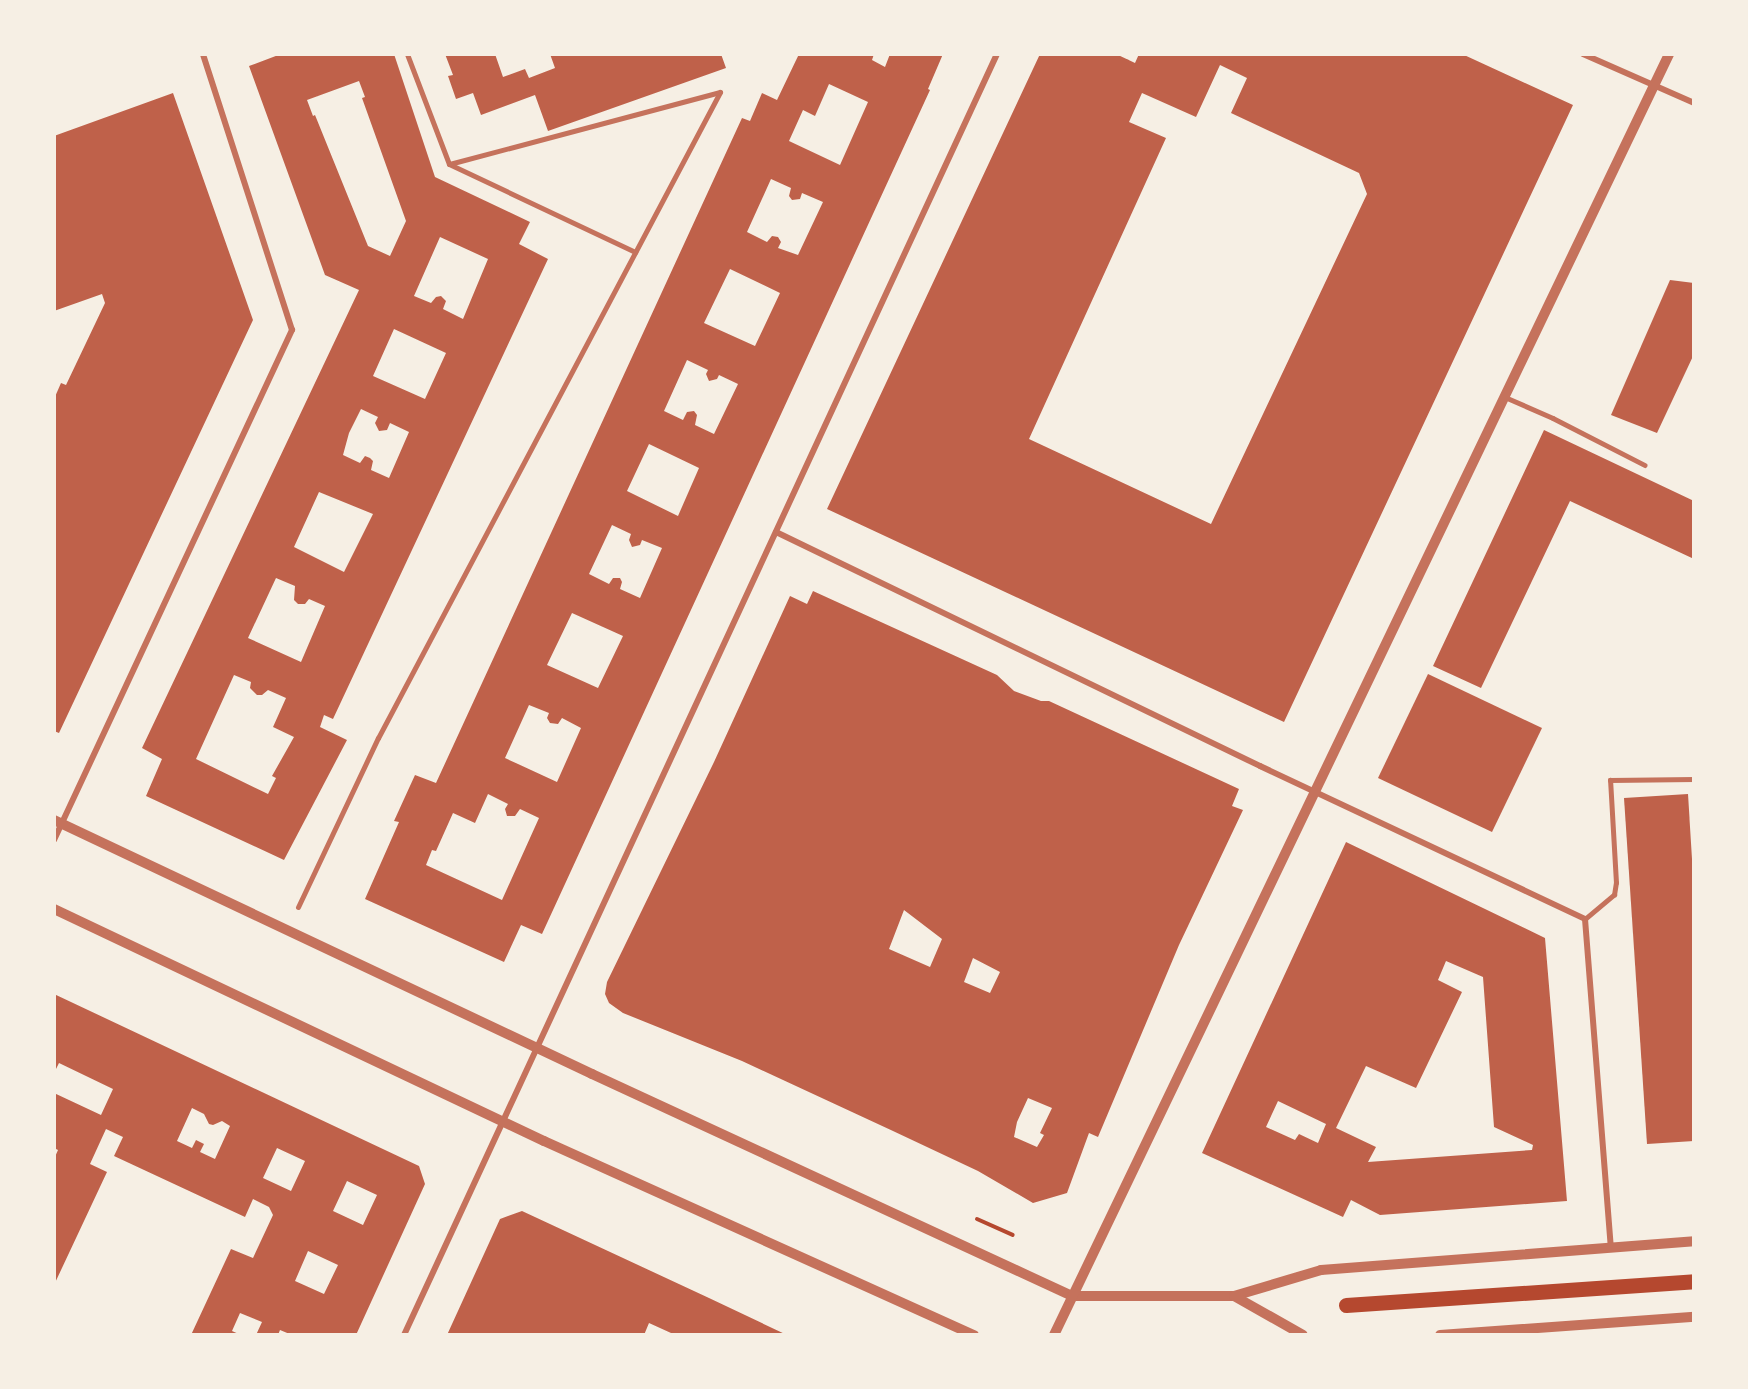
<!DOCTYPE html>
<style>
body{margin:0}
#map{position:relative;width:1748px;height:1389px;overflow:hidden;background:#f6efe4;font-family:Arial,sans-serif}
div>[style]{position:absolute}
.building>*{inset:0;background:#bf614a}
.path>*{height:4px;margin:-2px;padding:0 2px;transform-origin:2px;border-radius:2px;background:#b5482f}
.service>*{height:4.5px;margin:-2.25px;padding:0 2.25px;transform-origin:2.25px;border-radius:2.25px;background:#c5725c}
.pedestrian>*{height:5px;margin:-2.5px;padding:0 2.5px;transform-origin:2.5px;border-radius:2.5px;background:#c5725c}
.minor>*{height:6px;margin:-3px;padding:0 3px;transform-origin:3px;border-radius:3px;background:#c5725c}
.tertiary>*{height:10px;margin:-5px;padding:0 5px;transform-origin:5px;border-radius:5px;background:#c5725c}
.primary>*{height:15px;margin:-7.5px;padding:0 7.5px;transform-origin:7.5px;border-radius:7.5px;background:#b5482f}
span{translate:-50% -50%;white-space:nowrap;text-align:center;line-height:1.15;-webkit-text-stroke:6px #f6efe4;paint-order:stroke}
.frame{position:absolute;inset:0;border:56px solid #f6efe4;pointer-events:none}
</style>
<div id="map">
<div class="building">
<div style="clip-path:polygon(evenodd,281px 54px,394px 54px,435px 177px,530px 222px,519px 244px,548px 259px,333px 719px,324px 715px,320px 727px,347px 740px,284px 860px,146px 796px,162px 759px,142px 748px,359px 290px,325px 275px,249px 66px,281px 54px,359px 81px,365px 97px,362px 98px,406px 221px,390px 256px,368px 246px,315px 115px,313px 116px,307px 100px,359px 81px,281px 54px,440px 237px,488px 259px,463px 319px,443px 309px,446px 301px,441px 296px,436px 297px,431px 303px,414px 296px,440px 237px,281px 54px,394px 329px,446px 353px,425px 399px,373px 376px,394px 329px,281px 54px,361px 409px,378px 417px,375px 423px,379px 431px,387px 430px,390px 423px,409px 432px,389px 478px,371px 470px,373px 461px,370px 458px,365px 456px,360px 463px,343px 455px,349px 433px,361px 409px,281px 54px,319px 492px,373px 514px,344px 572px,294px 547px,319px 492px,281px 54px,276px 578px,295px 586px,294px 600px,298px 604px,305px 604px,309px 599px,325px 606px,301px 662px,248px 638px,276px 578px,281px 54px,234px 675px,251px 682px,250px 688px,257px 695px,262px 695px,268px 690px,286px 698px,273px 727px,294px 737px,272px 776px,276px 778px,268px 794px,196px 759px,234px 675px)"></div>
<div style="clip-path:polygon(445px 54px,495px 54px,503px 77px,525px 69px,529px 78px,555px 68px,550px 54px,721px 54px,726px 68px,548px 131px,535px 95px,481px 115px,473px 93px,456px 99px,448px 76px,453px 75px)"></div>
<div style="clip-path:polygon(evenodd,799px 54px,874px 54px,872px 60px,885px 67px,890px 54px,943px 54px,928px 89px,930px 90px,542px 934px,521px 925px,504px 962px,365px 899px,399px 822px,394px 821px,415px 775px,436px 783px,742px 118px,750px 121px,762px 93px,777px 100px,799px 54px,829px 84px,868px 102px,840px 165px,789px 141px,803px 110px,815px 116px,829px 84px,799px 54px,771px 179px,791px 188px,789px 196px,792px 200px,800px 199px,802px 193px,823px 202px,798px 255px,778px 248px,781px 242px,778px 237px,772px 236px,767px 242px,747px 232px,771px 179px,799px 54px,730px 269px,780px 293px,755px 346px,704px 323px,730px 269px,799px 54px,687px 360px,708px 370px,706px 374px,709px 381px,717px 379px,719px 375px,738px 384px,714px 434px,695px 425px,697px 415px,694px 411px,687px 412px,683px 420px,664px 411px,687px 360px,799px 54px,649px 444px,699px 468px,678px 516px,627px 491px,649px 444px,799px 54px,612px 525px,631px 534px,629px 540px,632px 547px,640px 545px,642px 540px,662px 548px,640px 598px,620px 589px,622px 582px,620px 578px,613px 578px,609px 584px,589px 574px,612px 525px,799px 54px,572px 613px,623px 636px,598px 688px,547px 665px,572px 613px,799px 54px,529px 705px,549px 713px,547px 718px,550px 723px,558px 724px,562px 718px,581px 728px,557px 782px,505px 758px,529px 705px,799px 54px,488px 794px,508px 804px,505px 809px,507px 816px,515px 816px,520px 809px,539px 818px,502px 900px,426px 865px,432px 850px,436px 851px,453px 813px,475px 823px,488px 794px)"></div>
<div style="clip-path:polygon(evenodd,1040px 54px,1116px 54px,1135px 63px,1139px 54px,1462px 54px,1573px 105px,1284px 722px,827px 509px,1040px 54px,1220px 65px,1247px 78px,1231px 113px,1359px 173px,1367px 194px,1211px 524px,1029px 439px,1166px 138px,1129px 122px,1142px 93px,1196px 117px,1220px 65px)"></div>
<div style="clip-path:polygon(173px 93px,253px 320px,59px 733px,54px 731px,54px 399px,61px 383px,66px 385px,105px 303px,102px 294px,54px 311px,54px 136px)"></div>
<div style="clip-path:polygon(1670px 280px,1694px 283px,1694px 354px,1657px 433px,1611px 415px)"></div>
<div style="clip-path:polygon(1544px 430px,1694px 501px,1694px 559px,1570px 501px,1481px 688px,1433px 666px)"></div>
<div style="clip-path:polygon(evenodd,813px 591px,997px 675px,1014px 691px,1041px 701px,1049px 701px,1239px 789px,1232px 806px,1243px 810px,1179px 945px,1098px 1137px,1089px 1133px,1067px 1193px,1033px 1203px,978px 1171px,893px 1131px,742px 1061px,623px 1013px,609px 1003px,605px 994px,607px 982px,714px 762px,790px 596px,807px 604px,813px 591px,904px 910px,942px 939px,930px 967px,889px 949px,904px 910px,813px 591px,973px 958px,1000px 972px,990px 993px,964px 982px,973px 958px,813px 591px,1028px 1098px,1052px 1108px,1040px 1133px,1044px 1135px,1037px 1147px,1014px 1137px,1017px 1122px,1028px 1098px)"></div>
<div style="clip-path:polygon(1428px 674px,1542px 728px,1492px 832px,1378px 778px)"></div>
<div style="clip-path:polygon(1688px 794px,1694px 892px,1694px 1141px,1647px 1144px,1624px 798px)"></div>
<div style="clip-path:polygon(evenodd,1346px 842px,1545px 938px,1567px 1201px,1380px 1215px,1351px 1200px,1343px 1217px,1202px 1153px,1346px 842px,1446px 961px,1483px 977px,1494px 1127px,1533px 1145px,1532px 1150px,1368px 1162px,1376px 1147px,1336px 1128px,1366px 1066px,1416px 1088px,1462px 992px,1438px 980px,1446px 961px,1346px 842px,1278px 1101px,1326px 1124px,1318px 1143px,1299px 1134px,1295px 1140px,1266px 1127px,1278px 1101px)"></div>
<div style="clip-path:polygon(evenodd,54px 994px,419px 1166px,425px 1184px,356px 1335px,292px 1335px,280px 1330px,278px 1335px,256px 1335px,262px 1322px,240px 1313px,232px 1331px,241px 1335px,191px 1335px,231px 1249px,253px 1258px,273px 1215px,269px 1207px,253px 1199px,245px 1217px,114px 1156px,123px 1137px,106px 1129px,90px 1164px,107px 1172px,54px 1285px,54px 1159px,58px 1150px,54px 1148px,54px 1093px,101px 1115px,113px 1089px,59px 1063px,54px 1073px,54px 994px,192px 1108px,204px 1114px,209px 1124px,213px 1125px,222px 1121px,230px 1126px,215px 1159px,200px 1152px,204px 1144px,196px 1140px,192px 1148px,177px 1141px,192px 1108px,54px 994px,277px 1148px,305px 1161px,291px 1191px,263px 1178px,277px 1148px,54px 994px,347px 1181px,377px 1195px,363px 1225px,333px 1211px,347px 1181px,54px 994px,308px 1251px,338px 1265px,324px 1294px,295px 1281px,308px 1251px)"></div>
<div style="clip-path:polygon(522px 1211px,709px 1298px,787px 1335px,670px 1335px,671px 1333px,649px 1323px,644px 1335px,447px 1335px,500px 1219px)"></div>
</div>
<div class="path">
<div style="left:977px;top:1219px;width:39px;rotate:24deg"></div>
</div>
<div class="service">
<div style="left:1505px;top:397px;width:52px;rotate:23.6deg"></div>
<div style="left:1553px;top:418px;width:103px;rotate:27.1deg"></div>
<div style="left:1585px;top:919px;width:38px;rotate:-40deg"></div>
<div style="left:1614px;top:895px;width:12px;rotate:-81deg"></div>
<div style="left:1616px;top:883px;width:103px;rotate:-93.3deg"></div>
<div style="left:1610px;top:780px;width:84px;rotate:-0.7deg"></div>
</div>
<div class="pedestrian">
<div style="left:449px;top:164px;width:206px;rotate:25.3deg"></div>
<div style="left:298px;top:907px;width:187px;rotate:-64.7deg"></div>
<div style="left:378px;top:738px;width:731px;rotate:-62.1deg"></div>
<div style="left:720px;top:92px;width:280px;rotate:165.1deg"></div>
<div style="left:449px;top:164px;width:118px;rotate:-110.9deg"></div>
</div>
<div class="minor">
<div style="left:1583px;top:54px;width:121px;rotate:23.8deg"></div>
<div style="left:776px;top:532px;width:538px;rotate:25.8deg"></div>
<div style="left:1260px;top:766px;width:359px;rotate:25.2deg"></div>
<div style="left:1585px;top:919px;width:328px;rotate:85.5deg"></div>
<div style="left:54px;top:840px;width:563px;rotate:-64.98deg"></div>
<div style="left:292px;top:330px;width:290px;rotate:-107.9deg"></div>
<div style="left:404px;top:1335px;width:1412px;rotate:-65.16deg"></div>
</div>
<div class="tertiary">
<div style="left:54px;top:820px;width:595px;rotate:25.27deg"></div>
<div style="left:592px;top:1074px;width:529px;rotate:24.82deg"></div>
<div style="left:1072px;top:1296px;width:162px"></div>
<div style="left:1234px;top:1296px;width:91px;rotate:-16.6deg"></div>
<div style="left:1321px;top:1270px;width:374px;rotate:-4.4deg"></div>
<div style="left:54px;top:909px;width:542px;rotate:25.34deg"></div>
<div style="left:544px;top:1141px;width:472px;rotate:24.3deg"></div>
<div style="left:1234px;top:1296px;width:79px;rotate:29.5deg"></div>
<div style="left:1054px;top:1335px;width:1421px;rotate:-64.35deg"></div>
<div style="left:1440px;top:1335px;width:255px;rotate:-4.1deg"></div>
</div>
<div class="primary">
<div style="left:1346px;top:1305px;width:349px;rotate:-3.9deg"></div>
</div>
<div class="frame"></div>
</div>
